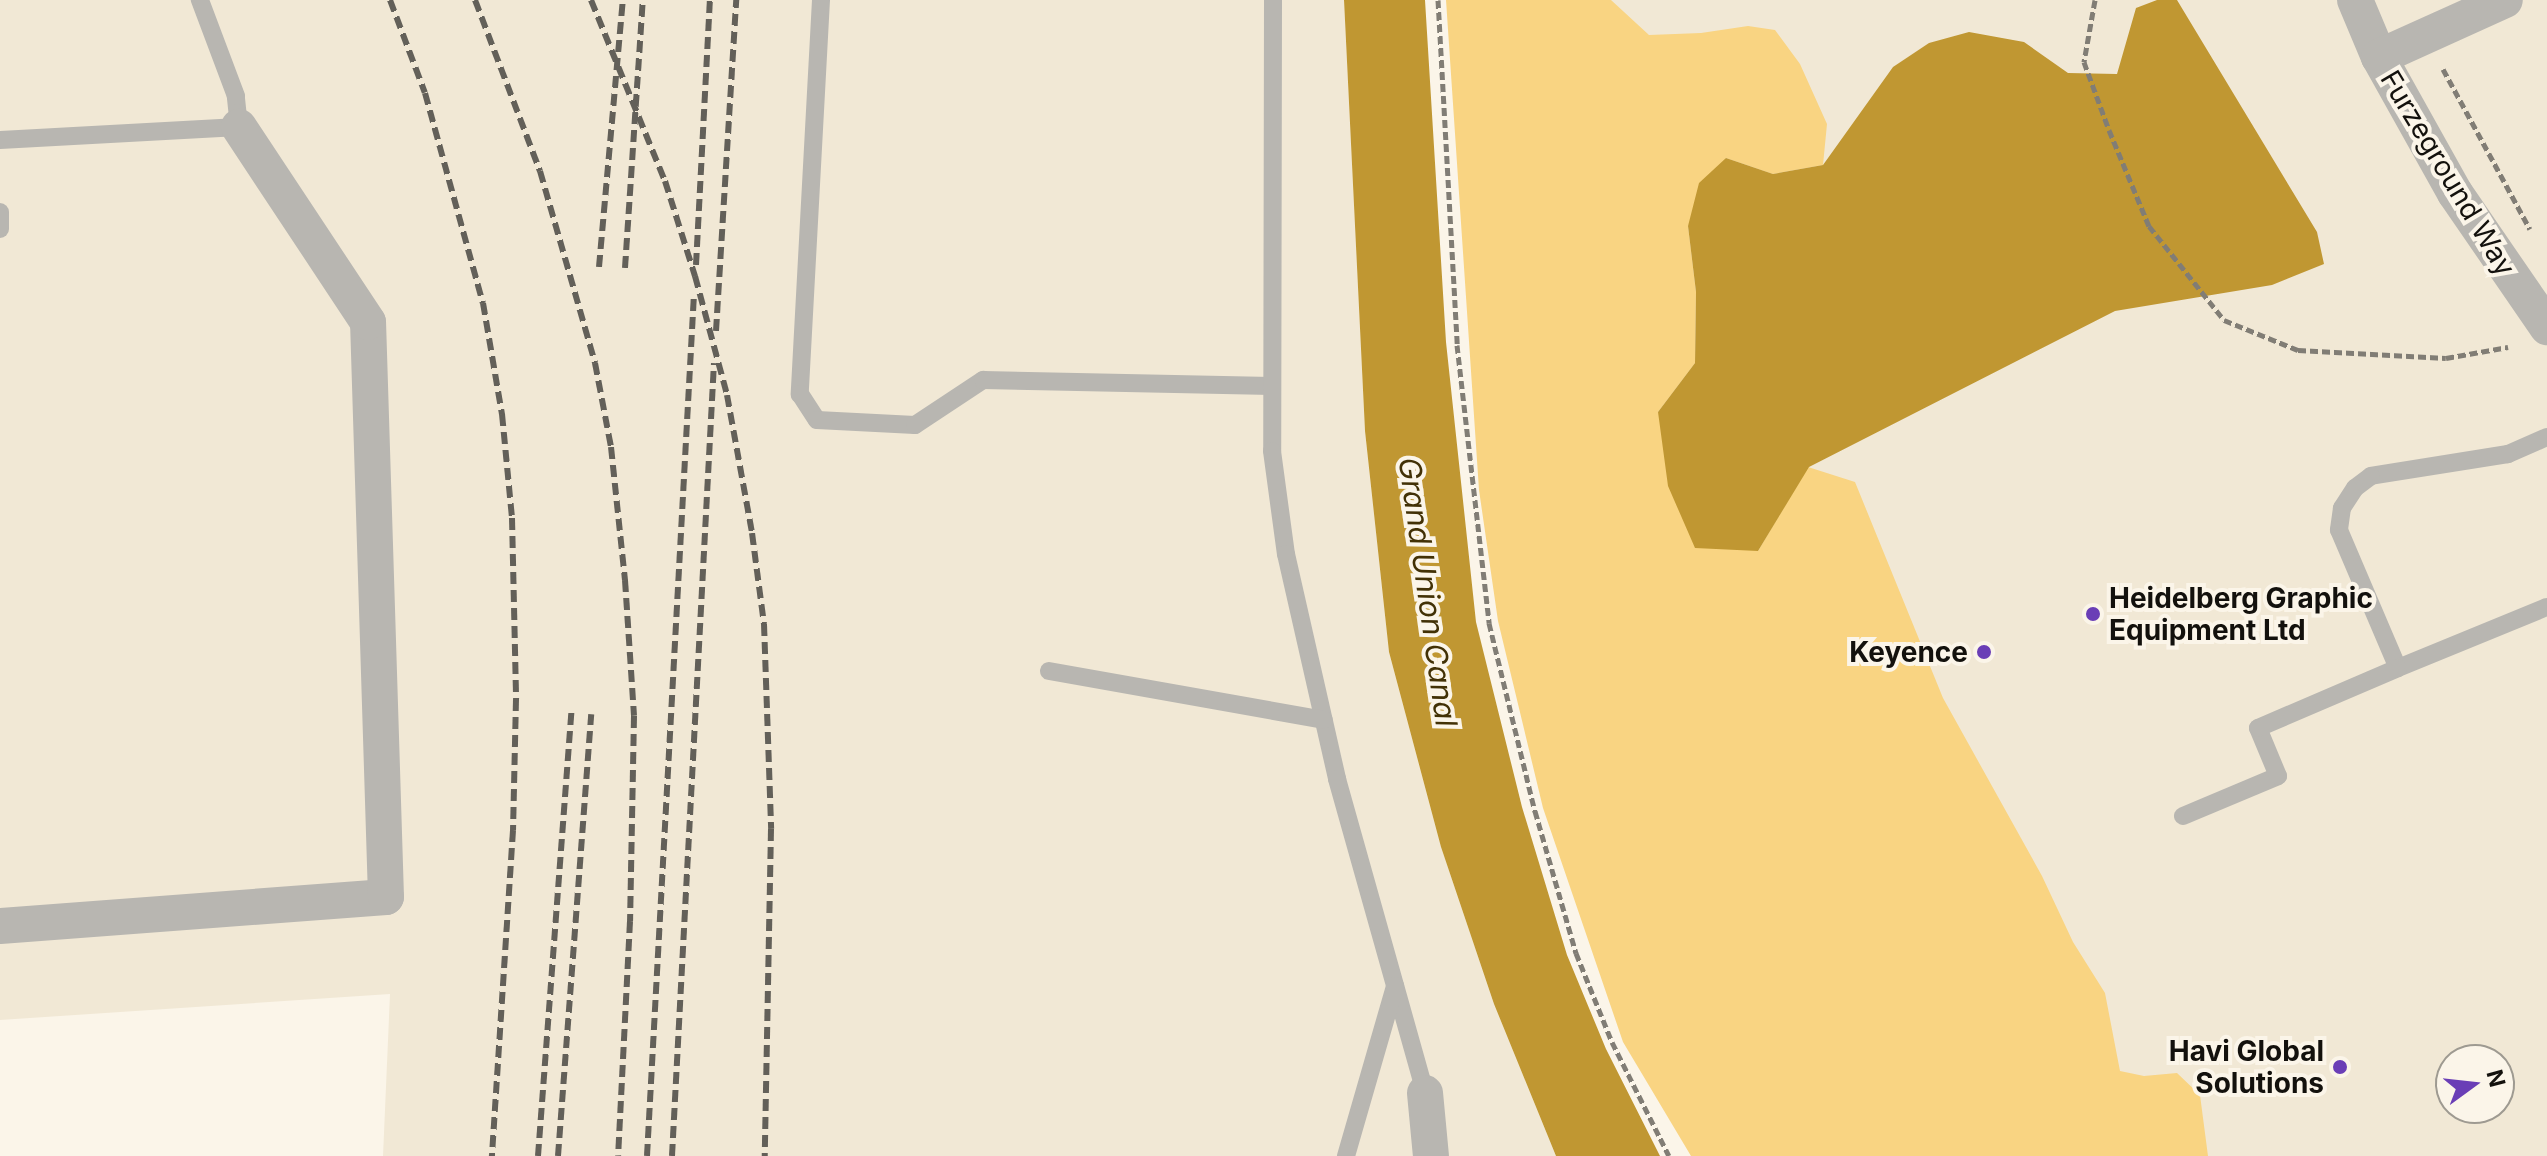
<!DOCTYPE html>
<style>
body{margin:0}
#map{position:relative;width:2547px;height:1156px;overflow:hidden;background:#fbf5e9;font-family:Inter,sans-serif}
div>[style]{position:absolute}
.built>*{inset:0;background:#f1e8d5}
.green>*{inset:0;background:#f9d482}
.water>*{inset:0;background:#c09732}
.path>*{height:5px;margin-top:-2.5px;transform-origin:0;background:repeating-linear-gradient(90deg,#817d75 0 8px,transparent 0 12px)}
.service>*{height:18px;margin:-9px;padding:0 9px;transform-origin:9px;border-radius:9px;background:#b8b6b1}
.minor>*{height:36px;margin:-18px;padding:0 18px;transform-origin:18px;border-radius:18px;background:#b8b6b1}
.rail>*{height:6px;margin-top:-3px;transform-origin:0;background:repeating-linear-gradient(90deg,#636059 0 12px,transparent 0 18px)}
.dots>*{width:22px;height:22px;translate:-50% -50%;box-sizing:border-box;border:4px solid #fbf5e9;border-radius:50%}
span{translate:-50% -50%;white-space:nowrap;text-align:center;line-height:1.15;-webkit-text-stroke:8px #fbf5e9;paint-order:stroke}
.street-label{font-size:28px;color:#13110d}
.poi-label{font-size:28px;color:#13110d;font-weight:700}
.left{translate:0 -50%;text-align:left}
.right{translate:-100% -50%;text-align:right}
.water-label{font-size:30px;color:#423106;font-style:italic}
.north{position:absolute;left:2435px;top:1044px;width:80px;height:80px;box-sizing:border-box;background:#fbf5e9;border:2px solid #9e9a91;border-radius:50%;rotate:75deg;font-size:22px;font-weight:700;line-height:32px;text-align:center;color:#13110d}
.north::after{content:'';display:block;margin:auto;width:28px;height:36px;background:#6a3eb6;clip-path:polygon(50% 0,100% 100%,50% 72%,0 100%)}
</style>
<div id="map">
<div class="built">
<div style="clip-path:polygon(0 0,1344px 0,1365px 431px,1389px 652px,1441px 847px,1494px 1004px,1556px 1156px,383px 1156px,390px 994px,0 1020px)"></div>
<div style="clip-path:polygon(evenodd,1547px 0,2547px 0,2547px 1156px,1712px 1156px,1547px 0,2451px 1060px,2499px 1060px,2499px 1108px,2451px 1108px,2451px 1060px)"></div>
</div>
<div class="green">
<div style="clip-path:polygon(1446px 0,1611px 0,1649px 35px,1701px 33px,1748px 26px,1775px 30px,1800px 64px,1827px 124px,1823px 165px,1773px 174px,1726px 158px,1688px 226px,1696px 292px,1695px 363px,1658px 412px,1758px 551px,1808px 467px,1855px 482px,1943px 698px,2042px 876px,2073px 942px,2105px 993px,2120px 1071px,2144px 1076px,2177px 1073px,2200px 1095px,2208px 1156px,1691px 1156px,1623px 1042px,1543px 808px,1498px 621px,1479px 490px)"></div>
</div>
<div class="water">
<div style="clip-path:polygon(1344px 0,1425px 0,1446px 342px,1476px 622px,1522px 807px,1567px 955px,1606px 1049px,1660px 1156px,1556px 1156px,1494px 1004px,1441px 847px,1389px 652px,1365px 431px)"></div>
<div style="clip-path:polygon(2157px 0,2177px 0,2317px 232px,2324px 264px,2272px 285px,2115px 311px,1809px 467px,1758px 551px,1695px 548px,1668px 486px,1658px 412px,1695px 363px,1696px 292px,1688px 226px,1699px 183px,1726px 158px,1773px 174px,1823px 165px,1893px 67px,1929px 43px,1969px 32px,2024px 42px,2068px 73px,2117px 74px,2136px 8px)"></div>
</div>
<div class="path">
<div style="left:1438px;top:0;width:346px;rotate:86.8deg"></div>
<div style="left:1457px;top:345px;width:280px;rotate:83.4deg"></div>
<div style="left:1489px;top:623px;width:194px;rotate:76.3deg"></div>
<div style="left:1535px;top:811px;width:148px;rotate:73.9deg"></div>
<div style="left:1576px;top:953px;width:96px;rotate:68deg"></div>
<div style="left:1612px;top:1042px;width:127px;rotate:63.4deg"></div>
<div style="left:2095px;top:0;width:63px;rotate:100.1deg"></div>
<div style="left:2084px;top:62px;width:72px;rotate:69.8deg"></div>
<div style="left:2109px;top:130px;width:104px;rotate:67.4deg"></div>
<div style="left:2149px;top:226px;width:120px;rotate:51.4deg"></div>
<div style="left:2224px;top:320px;width:80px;rotate:22.1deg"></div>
<div style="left:2298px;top:350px;width:148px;rotate:3.1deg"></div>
<div style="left:2446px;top:358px;width:63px;rotate:-10.1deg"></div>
<div style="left:2443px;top:69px;width:182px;rotate:61.5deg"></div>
</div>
<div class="service">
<div style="left:821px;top:0;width:395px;rotate:93.1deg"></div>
<div style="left:800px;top:394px;width:31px;rotate:57deg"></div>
<div style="left:817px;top:420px;width:98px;rotate:2.9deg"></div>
<div style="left:915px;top:425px;width:82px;rotate:-33.5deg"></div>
<div style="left:983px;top:380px;width:289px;rotate:1.2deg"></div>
<div style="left:1273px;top:0;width:451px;rotate:90.1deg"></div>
<div style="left:1272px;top:451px;width:104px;rotate:82.3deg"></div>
<div style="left:1286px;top:554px;width:231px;rotate:77.2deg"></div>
<div style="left:1337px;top:779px;width:326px;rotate:74.3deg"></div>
<div style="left:0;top:140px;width:239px;rotate:-3.1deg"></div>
<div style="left:239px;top:127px;width:31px;rotate:-96deg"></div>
<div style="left:236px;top:96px;width:103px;rotate:-110.6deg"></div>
<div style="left:0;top:212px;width:17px;rotate:90deg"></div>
<div style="left:2547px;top:437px;width:43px;rotate:156.4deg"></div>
<div style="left:2508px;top:454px;width:139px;rotate:170.9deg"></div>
<div style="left:2371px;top:476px;width:20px;rotate:143deg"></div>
<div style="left:2355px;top:488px;width:24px;rotate:123deg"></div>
<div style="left:2342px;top:508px;width:22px;rotate:98deg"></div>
<div style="left:2339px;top:530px;width:150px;rotate:66.9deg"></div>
<div style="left:2398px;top:668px;width:161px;rotate:-22.3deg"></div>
<div style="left:1049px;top:671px;width:279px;rotate:10.1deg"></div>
<div style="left:2183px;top:816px;width:103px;rotate:-22.8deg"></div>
<div style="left:2278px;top:776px;width:52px;rotate:-112.6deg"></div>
<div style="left:2258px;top:728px;width:152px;rotate:-23.2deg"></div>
<div style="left:1346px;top:1156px;width:177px;rotate:-73.9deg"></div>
</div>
<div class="minor">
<div style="left:2355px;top:0;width:62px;rotate:67.2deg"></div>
<div style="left:2379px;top:57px;width:156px;rotate:60.8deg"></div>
<div style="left:2455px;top:193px;width:163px;rotate:55.5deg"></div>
<div style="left:2379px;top:57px;width:138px;rotate:-24.3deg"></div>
<div style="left:0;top:926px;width:387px;rotate:-4.3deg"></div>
<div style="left:386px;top:897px;width:575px;rotate:-91.79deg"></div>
<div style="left:368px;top:322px;width:234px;rotate:-123.5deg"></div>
<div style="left:1425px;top:1093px;width:63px;rotate:84.6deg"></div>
</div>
<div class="rail">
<div style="left:390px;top:0;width:99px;rotate:69.4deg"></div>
<div style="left:425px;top:93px;width:218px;rotate:74.6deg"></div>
<div style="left:483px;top:303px;width:113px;rotate:80.3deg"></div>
<div style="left:502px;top:414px;width:104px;rotate:84.5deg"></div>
<div style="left:512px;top:518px;width:181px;rotate:88.7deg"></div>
<div style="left:516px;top:699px;width:131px;rotate:91.3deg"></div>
<div style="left:513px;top:830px;width:327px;rotate:93.7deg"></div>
<div style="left:475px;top:0;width:183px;rotate:69.2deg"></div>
<div style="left:540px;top:171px;width:200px;rotate:74deg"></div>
<div style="left:595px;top:363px;width:86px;rotate:79.2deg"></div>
<div style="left:611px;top:447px;width:134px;rotate:84deg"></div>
<div style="left:625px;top:580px;width:136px;rotate:86.2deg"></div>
<div style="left:634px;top:716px;width:205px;rotate:91.1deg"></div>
<div style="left:630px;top:921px;width:235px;rotate:92.9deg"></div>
<div style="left:591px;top:0;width:196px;rotate:67.8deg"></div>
<div style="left:665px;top:181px;width:100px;rotate:72.5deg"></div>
<div style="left:695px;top:276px;width:123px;rotate:74.9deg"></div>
<div style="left:727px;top:395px;width:140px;rotate:79.7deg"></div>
<div style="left:752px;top:533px;width:92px;rotate:82.5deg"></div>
<div style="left:764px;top:624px;width:205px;rotate:88deg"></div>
<div style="left:771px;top:829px;width:327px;rotate:91.1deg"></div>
<div style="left:696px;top:265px;width:265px;rotate:-87deg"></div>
<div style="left:599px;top:267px;width:268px;rotate:-84.9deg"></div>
<div style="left:625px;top:268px;width:269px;rotate:-86.2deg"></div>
<div style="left:716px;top:331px;width:332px;rotate:-86.5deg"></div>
<div style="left:538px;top:1156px;width:445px;rotate:-85.7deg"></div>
<div style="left:558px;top:1156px;width:443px;rotate:-85.7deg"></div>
<div style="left:647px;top:1156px;width:864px;rotate:-86.88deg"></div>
<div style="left:672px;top:1156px;width:794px;rotate:-86.97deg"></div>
</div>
<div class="dots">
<div style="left:2093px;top:614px;background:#6a3eb6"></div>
<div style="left:1984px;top:652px;background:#6a3eb6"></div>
<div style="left:2340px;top:1067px;background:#6a3eb6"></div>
</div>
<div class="street-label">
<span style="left:2448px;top:173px;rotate:59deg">Furzeground Way</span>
</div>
<div class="poi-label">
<span class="left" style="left:2109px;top:614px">Heidelberg Graphic<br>Equipment Ltd</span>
<span class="right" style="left:1968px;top:652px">Keyence</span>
<span class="right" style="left:2324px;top:1067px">Havi Global<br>Solutions</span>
</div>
<div class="water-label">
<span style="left:1428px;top:592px;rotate:82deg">Grand Union Canal</span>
</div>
<div class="north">N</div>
</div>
